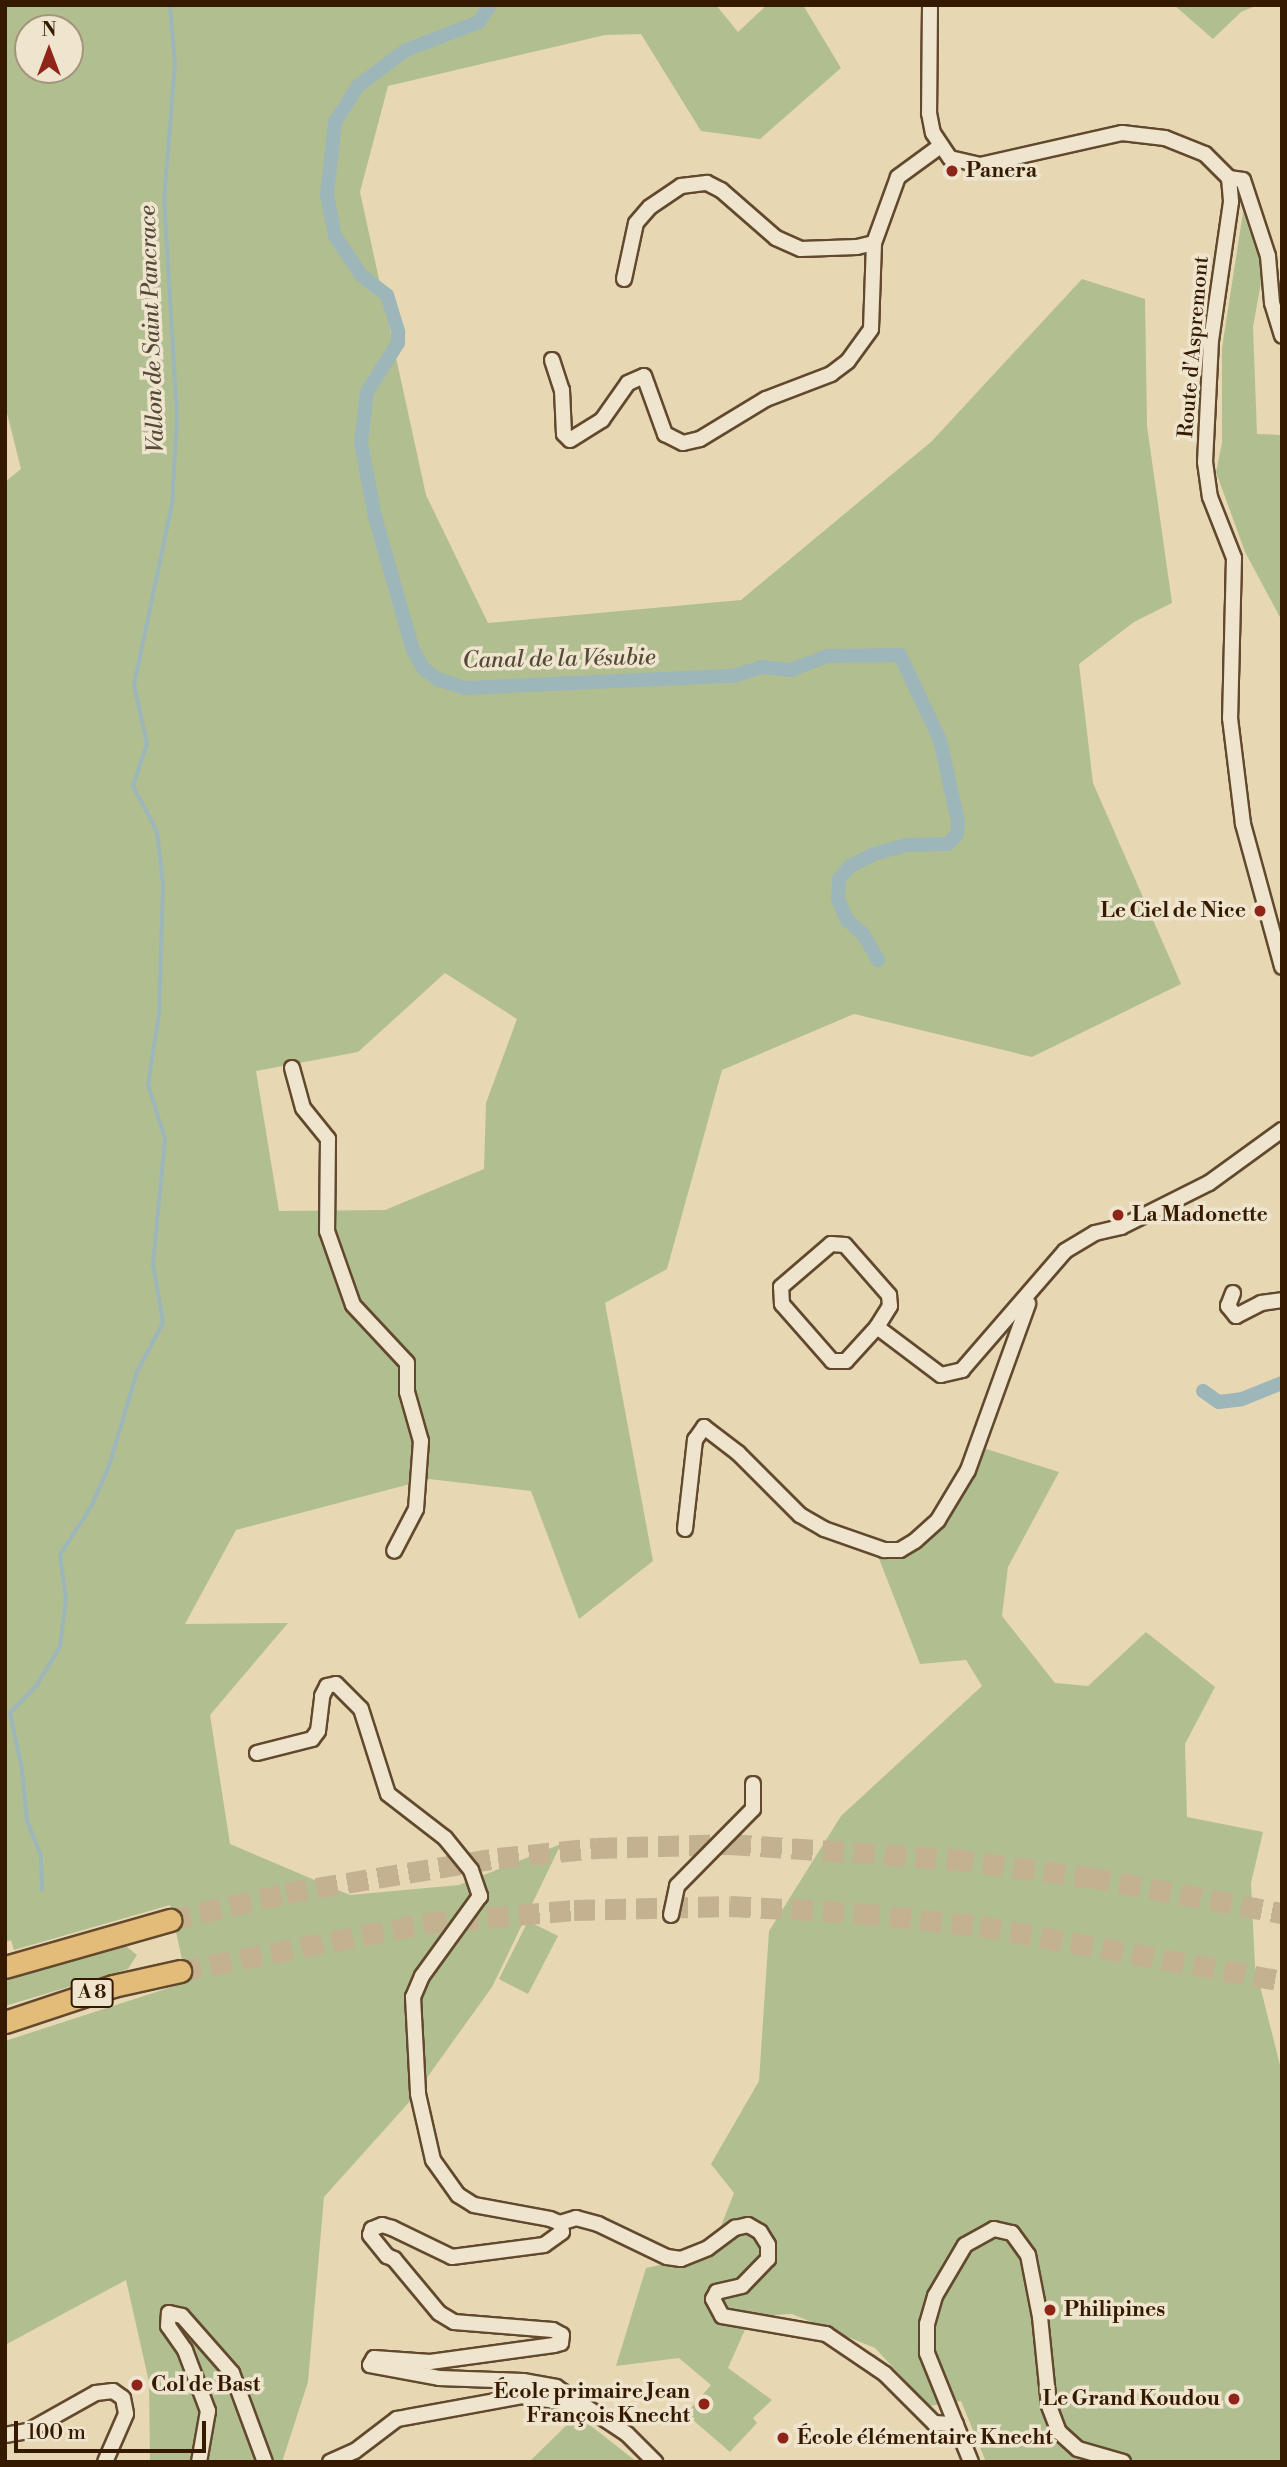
<!DOCTYPE html>
<meta charset="utf-8">
<style>
body{margin:0}
#map{position:relative;width:1287px;height:2467px;overflow:hidden;background:#e7d7b3;font-family:"Libre Bodoni",serif}
div>[style]{position:absolute}
.green>*{inset:0;background:#b1bf90}
.stream>*{height:3.5px;margin:-1.75px;padding:0 1.75px;transform-origin:1.75px;border-radius:1.75px;background:#9db6b9}
.canal>*{height:14px;margin:-7px;padding:0 7px;transform-origin:7px;border-radius:7px;background:#9db6b9}
.highway-tunnel>*{height:21px;margin-top:-10.5px;transform-origin:0;background:repeating-linear-gradient(90deg,#c4b18f 0 21px,transparent 0 31px)}
.roads{filter:drop-shadow(2px 0 #62492d) drop-shadow(-2px 0 #62492d) drop-shadow(0 2px #62492d) drop-shadow(0 -2px #62492d)}
.minor>*{height:14px;margin:-7px;padding:0 7px;transform-origin:7px;border-radius:7px;background:#efe5ce}
.highway>*{height:21px;margin:-10.5px;padding:0 10.5px;transform-origin:10.5px;border-radius:10.5px;background:#e4bc7a}
.dots>*{width:19px;height:19px;translate:-50% -50%;box-sizing:border-box;border:4px solid #efe5ce;border-radius:50%}
span{translate:-50% -50%;white-space:nowrap;text-align:center;line-height:1.15;-webkit-text-stroke:7px #efe5ce;paint-order:stroke}
.shield-label span{padding:2px 5px;background:#efe5ce;border:2px solid;border-radius:5px;-webkit-text-stroke-width:0}
.shield-label{font-size:19px;color:#361a00;font-weight:700}
.poi-label{font-size:21px;color:#361a00;font-weight:700}
.left{translate:0 -50%;text-align:left}
.right{translate:-100% -50%;text-align:right}
.street-label{font-size:21px;color:#361a00}
.water-label{font-size:23px;color:#554938;font-style:italic}
.frame{position:absolute;inset:0;border:7px solid #361a00;pointer-events:none}
.north{position:absolute;left:14px;top:14px;width:70px;height:70px;box-sizing:border-box;background:#efe5ce;border:2px solid #a5947c;border-radius:50%;rotate:0deg;font-size:19px;font-weight:700;line-height:28px;text-align:center;color:#361a00}
.north::after{content:'';display:block;margin:auto;width:24px;height:32px;background:#8f2418;clip-path:polygon(50% 0,100% 100%,50% 72%,0 100%)}
.scale{position:absolute;left:14px;top:2421px;width:192px;height:32px;box-sizing:border-box;border:4px solid #361a00;border-top:0;padding-left:9px;font-size:21px;line-height:24px;white-space:nowrap;color:#361a00;-webkit-text-stroke:5px #efe5ce;paint-order:stroke}
</style>
<div id="map">
<div class="green">
<div style="clip-path:polygon(evenodd,5px 5px,716px 5px,738px 32px,767px 5px,803px 5px,841px 68px,760px 139px,701px 131px,641px 34px,605px 35px,388px 86px,360px 192px,426px 495px,488px 623px,741px 600px,932px 441px,1082px 279px,1145px 299px,1147px 426px,1172px 603px,1134px 622px,1079px 664px,1093px 783px,1181px 984px,1032px 1057px,854px 1014px,722px 1070px,667px 1269px,605px 1303px,653px 1561px,579px 1619px,531px 1491px,429px 1479px,236px 1530px,185px 1624px,288px 1623px,210px 1715px,230px 1844px,350px 1895px,459px 1885px,561px 1844px,492px 1987px,411px 2100px,324px 2197px,308px 2382px,282px 2462px,150px 2462px,149px 2382px,126px 2280px,5px 2345px,5px 2041px,187px 1982px,170px 1905px,14px 1950px,11px 1940px,5px 1942px,5px 482px,21px 469px,5px 405px,5px 5px,28px 28px,70px 28px,70px 70px,28px 70px,28px 28px,5px 5px,445px 973px,517px 1019px,486px 1103px,484px 1169px,385px 1210px,279px 1211px,256px 1071px,358px 1052px,445px 973px)"></div>
<div style="clip-path:polygon(1174px 5px,1258px 5px,1241px 12px,1213px 39px)"></div>
<div style="clip-path:polygon(1243px 212px,1263px 271px,1253px 327px,1257px 434px,1282px 435px,1282px 621px,1245px 552px,1216px 472px,1222px 443px,1222px 348px)"></div>
<div style="clip-path:polygon(980px 1447px,1059px 1472px,1008px 1567px,1002px 1616px,1055px 1683px,1088px 1686px,1146px 1632px,1215px 1687px,1185px 1744px,1187px 1817px,1263px 1832px,1251px 1883px,1255px 1966px,1282px 2073px,1282px 2462px,986px 2462px,961px 2401px,929px 2406px,875px 2348px,792px 2314px,751px 2316px,728px 2368px,772px 2400px,753px 2418px,757px 2423px,730px 2452px,686px 2414px,711px 2385px,679px 2358px,616px 2366px,646px 2268px,710px 2254px,734px 2193px,711px 2164px,759px 2081px,769px 1931px,841px 1816px,982px 1686px,966px 1660px,920px 1664px,878px 1556px,949px 1521px)"></div>
<div style="clip-path:polygon(528px 1921px,558px 1936px,528px 1994px,499px 1979px)"></div>
<div style="clip-path:polygon(122px 1943px,137px 1955px,128px 1969px,5px 2006px,5px 1980px)"></div>
<div style="clip-path:polygon(577px 2415px,637px 2462px,529px 2462px)"></div>
</div>
<div class="stream">
<div style="left:42px;top:1890px;width:34px;rotate:-92deg"></div>
<div style="left:41px;top:1856px;width:38px;rotate:-112deg"></div>
<div style="left:27px;top:1821px;width:51px;rotate:-95.6deg"></div>
<div style="left:22px;top:1770px;width:58px;rotate:-101.9deg"></div>
<div style="left:10px;top:1713px;width:39px;rotate:-46deg"></div>
<div style="left:37px;top:1685px;width:44px;rotate:-58.8deg"></div>
<div style="left:60px;top:1647px;width:48px;rotate:-82.9deg"></div>
<div style="left:66px;top:1599px;width:44px;rotate:-97.8deg"></div>
<div style="left:60px;top:1555px;width:57px;rotate:-57.1deg"></div>
<div style="left:91px;top:1507px;width:45px;rotate:-66.3deg"></div>
<div style="left:109px;top:1466px;width:98px;rotate:-73.4deg"></div>
<div style="left:137px;top:1372px;width:55px;rotate:-62deg"></div>
<div style="left:163px;top:1323px;width:60px;rotate:-99.6deg"></div>
<div style="left:153px;top:1264px;width:126px;rotate:-84.5deg"></div>
<div style="left:165px;top:1139px;width:57px;rotate:-107.5deg"></div>
<div style="left:148px;top:1085px;width:72px;rotate:-81.2deg"></div>
<div style="left:159px;top:1014px;width:129px;rotate:-88.2deg"></div>
<div style="left:163px;top:885px;width:53px;rotate:-96.5deg"></div>
<div style="left:157px;top:832px;width:52px;rotate:-117.6deg"></div>
<div style="left:133px;top:786px;width:44px;rotate:-71.6deg"></div>
<div style="left:147px;top:744px;width:60px;rotate:-102.4deg"></div>
<div style="left:134px;top:685px;width:184px;rotate:-78.1deg"></div>
<div style="left:172px;top:505px;width:88px;rotate:-86.7deg"></div>
<div style="left:177px;top:417px;width:216px;rotate:-93.4deg"></div>
<div style="left:164px;top:201px;width:137px;rotate:-85.4deg"></div>
<div style="left:175px;top:64px;width:59px;rotate:-94.8deg"></div>
</div>
<div class="canal">
<div style="left:490px;top:5px;width:20px;rotate:123deg"></div>
<div style="left:479px;top:22px;width:78px;rotate:159deg"></div>
<div style="left:406px;top:50px;width:60px;rotate:143.1deg"></div>
<div style="left:358px;top:86px;width:43px;rotate:122.6deg"></div>
<div style="left:335px;top:122px;width:73px;rotate:96.3deg"></div>
<div style="left:327px;top:195px;width:42px;rotate:79deg"></div>
<div style="left:335px;top:236px;width:47px;rotate:56.3deg"></div>
<div style="left:361px;top:275px;width:33px;rotate:38deg"></div>
<div style="left:387px;top:295px;width:39px;rotate:73deg"></div>
<div style="left:398px;top:332px;width:11px;rotate:90deg"></div>
<div style="left:398px;top:343px;width:58px;rotate:122.3deg"></div>
<div style="left:367px;top:392px;width:51px;rotate:96.7deg"></div>
<div style="left:361px;top:443px;width:75px;rotate:79.3deg"></div>
<div style="left:375px;top:517px;width:138px;rotate:74.1deg"></div>
<div style="left:413px;top:650px;width:21px;rotate:61deg"></div>
<div style="left:423px;top:668px;width:18px;rotate:38deg"></div>
<div style="left:437px;top:679px;width:29px;rotate:18deg"></div>
<div style="left:465px;top:688px;width:268px;rotate:-2.6deg"></div>
<div style="left:733px;top:676px;width:30px;rotate:-17deg"></div>
<div style="left:762px;top:667px;width:29px;rotate:6deg"></div>
<div style="left:791px;top:670px;width:39px;rotate:-21deg"></div>
<div style="left:827px;top:656px;width:73px;rotate:-0.8deg"></div>
<div style="left:900px;top:655px;width:94px;rotate:64.8deg"></div>
<div style="left:940px;top:740px;width:84px;rotate:77.6deg"></div>
<div style="left:958px;top:822px;width:12px;rotate:95deg"></div>
<div style="left:957px;top:834px;width:13px;rotate:132deg"></div>
<div style="left:948px;top:844px;width:41px;rotate:178.6deg"></div>
<div style="left:907px;top:845px;width:34px;rotate:165deg"></div>
<div style="left:874px;top:854px;width:27px;rotate:153deg"></div>
<div style="left:850px;top:866px;width:17px;rotate:130deg"></div>
<div style="left:839px;top:879px;width:20px;rotate:93deg"></div>
<div style="left:838px;top:899px;width:23px;rotate:67deg"></div>
<div style="left:847px;top:920px;width:21px;rotate:41deg"></div>
<div style="left:863px;top:934px;width:30px;rotate:60deg"></div>
<div style="left:1203px;top:1391px;width:19px;rotate:35deg"></div>
<div style="left:1219px;top:1402px;width:23px;rotate:-7deg"></div>
<div style="left:1242px;top:1399px;width:43px;rotate:-21.8deg"></div>
</div>
<div class="highway-tunnel">
<div style="left:170px;top:1920px;width:119px;rotate:-13.1deg"></div>
<div style="left:286px;top:1893px;width:215px;rotate:-9.4deg"></div>
<div style="left:498px;top:1858px;width:99px;rotate:-5.8deg"></div>
<div style="left:596px;top:1848px;width:134px;rotate:-1.7deg"></div>
<div style="left:730px;top:1844px;width:223px;rotate:3.9deg"></div>
<div style="left:952px;top:1859px;width:138px;rotate:7.5deg"></div>
<div style="left:1089px;top:1877px;width:196px;rotate:10.6deg"></div>
<div style="left:180px;top:1971px;width:251px;rotate:-11deg"></div>
<div style="left:426px;top:1923px;width:149px;rotate:-5deg"></div>
<div style="left:574px;top:1910px;width:156px;rotate:-1.5deg"></div>
<div style="left:730px;top:1906px;width:129px;rotate:3.1deg"></div>
<div style="left:859px;top:1913px;width:122px;rotate:6.1deg"></div>
<div style="left:980px;top:1926px;width:307px;rotate:10.3deg"></div>
</div>
<div class="roads">
<div class="minor">
<div style="left:930px;top:5px;width:108px;rotate:90.5deg"></div>
<div style="left:929px;top:113px;width:20px;rotate:79deg"></div>
<div style="left:933px;top:133px;width:30px;rotate:56deg"></div>
<div style="left:950px;top:158px;width:31px;rotate:13deg"></div>
<div style="left:980px;top:165px;width:146px;rotate:-12.7deg"></div>
<div style="left:1122px;top:133px;width:43px;rotate:6.6deg"></div>
<div style="left:1165px;top:138px;width:43px;rotate:21.8deg"></div>
<div style="left:1205px;top:154px;width:34px;rotate:45deg"></div>
<div style="left:1229px;top:178px;width:24px;rotate:85deg"></div>
<div style="left:1231px;top:202px;width:139px;rotate:98.2deg"></div>
<div style="left:1211px;top:340px;width:122px;rotate:92.8deg"></div>
<div style="left:1205px;top:462px;width:35px;rotate:82deg"></div>
<div style="left:1210px;top:497px;width:66px;rotate:68.5deg"></div>
<div style="left:1234px;top:558px;width:160px;rotate:91.4deg"></div>
<div style="left:1230px;top:718px;width:107px;rotate:83deg"></div>
<div style="left:1243px;top:824px;width:148px;rotate:74.7deg"></div>
<div style="left:1229px;top:178px;width:14px;rotate:8deg"></div>
<div style="left:1243px;top:180px;width:80px;rotate:71.8deg"></div>
<div style="left:1268px;top:256px;width:47px;rotate:85.1deg"></div>
<div style="left:1272px;top:303px;width:34px;rotate:73deg"></div>
<div style="left:624px;top:279px;width:57px;rotate:-77.9deg"></div>
<div style="left:636px;top:223px;width:21px;rotate:-49deg"></div>
<div style="left:650px;top:207px;width:37px;rotate:-34deg"></div>
<div style="left:681px;top:186px;width:26px;rotate:-7deg"></div>
<div style="left:707px;top:183px;width:16px;rotate:27deg"></div>
<div style="left:721px;top:190px;width:73px;rotate:41.1deg"></div>
<div style="left:776px;top:238px;width:27px;rotate:24deg"></div>
<div style="left:801px;top:249px;width:56px;rotate:-2deg"></div>
<div style="left:857px;top:247px;width:17px;rotate:-13deg"></div>
<div style="left:874px;top:243px;width:70px;rotate:-70deg"></div>
<div style="left:898px;top:177px;width:51px;rotate:-36.2deg"></div>
<div style="left:552px;top:360px;width:32px;rotate:72deg"></div>
<div style="left:562px;top:390px;width:44px;rotate:87.4deg"></div>
<div style="left:564px;top:434px;width:8px;rotate:45deg"></div>
<div style="left:570px;top:440px;width:38px;rotate:-32deg"></div>
<div style="left:602px;top:420px;width:45px;rotate:-54.9deg"></div>
<div style="left:628px;top:383px;width:17px;rotate:-24deg"></div>
<div style="left:644px;top:376px;width:62px;rotate:70.1deg"></div>
<div style="left:665px;top:434px;width:20px;rotate:27deg"></div>
<div style="left:683px;top:443px;width:17px;rotate:-13deg"></div>
<div style="left:700px;top:439px;width:77px;rotate:-31.2deg"></div>
<div style="left:766px;top:399px;width:70px;rotate:-21deg"></div>
<div style="left:831px;top:374px;width:21px;rotate:-37deg"></div>
<div style="left:848px;top:361px;width:39px;rotate:-54deg"></div>
<div style="left:871px;top:329px;width:86px;rotate:-88deg"></div>
<div style="left:292px;top:1068px;width:41px;rotate:74.6deg"></div>
<div style="left:303px;top:1108px;width:40px;rotate:51deg"></div>
<div style="left:328px;top:1139px;width:92px;rotate:90.6deg"></div>
<div style="left:327px;top:1231px;width:78px;rotate:70.6deg"></div>
<div style="left:353px;top:1305px;width:79px;rotate:47deg"></div>
<div style="left:407px;top:1363px;width:29px;rotate:90deg"></div>
<div style="left:407px;top:1392px;width:51px;rotate:74.1deg"></div>
<div style="left:421px;top:1441px;width:68px;rotate:94.2deg"></div>
<div style="left:416px;top:1509px;width:47px;rotate:117.6deg"></div>
<div style="left:1233px;top:1293px;width:14px;rotate:111deg"></div>
<div style="left:1228px;top:1306px;width:13px;rotate:51deg"></div>
<div style="left:1236px;top:1316px;width:28px;rotate:-27deg"></div>
<div style="left:1261px;top:1303px;width:21px;rotate:-8deg"></div>
<div style="left:877px;top:1327px;width:46px;rotate:132.4deg"></div>
<div style="left:846px;top:1361px;width:14px;rotate:180deg"></div>
<div style="left:832px;top:1361px;width:76px;rotate:-131.3deg"></div>
<div style="left:782px;top:1304px;width:17px;rotate:-93deg"></div>
<div style="left:781px;top:1287px;width:66px;rotate:-40.7deg"></div>
<div style="left:831px;top:1244px;width:14px;rotate:4deg"></div>
<div style="left:845px;top:1245px;width:67px;rotate:48.7deg"></div>
<div style="left:889px;top:1295px;width:11px;rotate:85deg"></div>
<div style="left:890px;top:1306px;width:25px;rotate:122deg"></div>
<div style="left:877px;top:1327px;width:80px;rotate:36.9deg"></div>
<div style="left:941px;top:1375px;width:22px;rotate:-13deg"></div>
<div style="left:962px;top:1370px;width:157px;rotate:-49.1deg"></div>
<div style="left:1065px;top:1251px;width:35px;rotate:-31deg"></div>
<div style="left:1095px;top:1233px;width:27px;rotate:-13deg"></div>
<div style="left:1121px;top:1227px;width:98px;rotate:-26.6deg"></div>
<div style="left:1209px;top:1183px;width:90px;rotate:-36deg"></div>
<div style="left:685px;top:1529px;width:90px;rotate:-83.6deg"></div>
<div style="left:695px;top:1440px;width:16px;rotate:-55deg"></div>
<div style="left:704px;top:1427px;width:43px;rotate:37.4deg"></div>
<div style="left:738px;top:1453px;width:88px;rotate:45deg"></div>
<div style="left:800px;top:1515px;width:28px;rotate:30deg"></div>
<div style="left:824px;top:1529px;width:64px;rotate:19.3deg"></div>
<div style="left:884px;top:1550px;width:16px"></div>
<div style="left:900px;top:1550px;width:17px;rotate:-31deg"></div>
<div style="left:915px;top:1541px;width:31px;rotate:-42deg"></div>
<div style="left:938px;top:1520px;width:58px;rotate:-59deg"></div>
<div style="left:968px;top:1470px;width:177px;rotate:-70.1deg"></div>
<div style="left:257px;top:1753px;width:57px;rotate:-14.3deg"></div>
<div style="left:312px;top:1739px;width:10px;rotate:-53deg"></div>
<div style="left:318px;top:1731px;width:35px;rotate:-83deg"></div>
<div style="left:322px;top:1696px;width:11px;rotate:-63deg"></div>
<div style="left:327px;top:1686px;width:9px;rotate:-13deg"></div>
<div style="left:336px;top:1684px;width:35px;rotate:45deg"></div>
<div style="left:361px;top:1709px;width:89px;rotate:72.4deg"></div>
<div style="left:388px;top:1794px;width:72px;rotate:37.7deg"></div>
<div style="left:445px;top:1838px;width:41px;rotate:50.9deg"></div>
<div style="left:471px;top:1870px;width:28px;rotate:71deg"></div>
<div style="left:480px;top:1896px;width:99px;rotate:125.9deg"></div>
<div style="left:422px;top:1976px;width:23px;rotate:113deg"></div>
<div style="left:413px;top:1997px;width:97px;rotate:87deg"></div>
<div style="left:418px;top:2094px;width:68px;rotate:77.2deg"></div>
<div style="left:433px;top:2160px;width:43px;rotate:54.5deg"></div>
<div style="left:458px;top:2195px;width:19px;rotate:32deg"></div>
<div style="left:474px;top:2205px;width:77px;rotate:10.4deg"></div>
<div style="left:550px;top:2219px;width:11px;rotate:22deg"></div>
<div style="left:560px;top:2223px;width:9px;rotate:77deg"></div>
<div style="left:562px;top:2232px;width:22px;rotate:144deg"></div>
<div style="left:544px;top:2245px;width:93px;rotate:172.6deg"></div>
<div style="left:452px;top:2257px;width:67px;rotate:-154.2deg"></div>
<div style="left:392px;top:2228px;width:10px;rotate:-163deg"></div>
<div style="left:382px;top:2225px;width:11px;rotate:158deg"></div>
<div style="left:372px;top:2229px;width:6px;rotate:108deg"></div>
<div style="left:370px;top:2235px;width:27px;rotate:51deg"></div>
<div style="left:387px;top:2256px;width:8px;rotate:23deg"></div>
<div style="left:394px;top:2259px;width:70px;rotate:50.2deg"></div>
<div style="left:439px;top:2313px;width:17px;rotate:31deg"></div>
<div style="left:454px;top:2322px;width:99px;rotate:4.6deg"></div>
<div style="left:553px;top:2330px;width:10px;rotate:29deg"></div>
<div style="left:562px;top:2335px;width:8px;rotate:97deg"></div>
<div style="left:561px;top:2343px;width:7px;rotate:164deg"></div>
<div style="left:554px;top:2345px;width:125px;rotate:172.2deg"></div>
<div style="left:430px;top:2362px;width:56px;rotate:-175.9deg"></div>
<div style="left:374px;top:2358px;width:8px;rotate:120deg"></div>
<div style="left:370px;top:2365px;width:70px;rotate:10.7deg"></div>
<div style="left:439px;top:2378px;width:84px;rotate:2deg"></div>
<div style="left:523px;top:2381px;width:34px;rotate:10deg"></div>
<div style="left:556px;top:2387px;width:85px;rotate:33.5deg"></div>
<div style="left:627px;top:2434px;width:40px;rotate:45deg"></div>
<div style="left:671px;top:1915px;width:30px;rotate:-78deg"></div>
<div style="left:677px;top:1886px;width:108px;rotate:-45.4deg"></div>
<div style="left:753px;top:1809px;width:25px;rotate:-90deg"></div>
<div style="left:560px;top:2223px;width:17px;rotate:-17deg"></div>
<div style="left:576px;top:2218px;width:23px;rotate:15deg"></div>
<div style="left:598px;top:2224px;width:76px;rotate:25.6deg"></div>
<div style="left:667px;top:2257px;width:14px;rotate:8deg"></div>
<div style="left:681px;top:2259px;width:29px;rotate:-22deg"></div>
<div style="left:708px;top:2248px;width:34px;rotate:-37deg"></div>
<div style="left:735px;top:2228px;width:13px;rotate:-13deg"></div>
<div style="left:748px;top:2225px;width:14px;rotate:30deg"></div>
<div style="left:760px;top:2232px;width:15px;rotate:58deg"></div>
<div style="left:768px;top:2245px;width:14px;rotate:90deg"></div>
<div style="left:768px;top:2259px;width:37px;rotate:134deg"></div>
<div style="left:742px;top:2286px;width:26px;rotate:167deg"></div>
<div style="left:717px;top:2292px;width:8px;rotate:120deg"></div>
<div style="left:713px;top:2299px;width:19px;rotate:62deg"></div>
<div style="left:722px;top:2316px;width:106px;rotate:9.8deg"></div>
<div style="left:826px;top:2334px;width:71px;rotate:34.1deg"></div>
<div style="left:885px;top:2374px;width:69px;rotate:45deg"></div>
<div style="left:934px;top:2423px;width:22px;rotate:3deg"></div>
<div style="left:5px;top:2435px;width:23px;rotate:-10deg"></div>
<div style="left:28px;top:2431px;width:78px;rotate:-29.2deg"></div>
<div style="left:96px;top:2393px;width:17px;rotate:-7deg"></div>
<div style="left:113px;top:2391px;width:12px;rotate:35deg"></div>
<div style="left:123px;top:2398px;width:16px;rotate:79deg"></div>
<div style="left:126px;top:2414px;width:52px;rotate:113.6deg"></div>
<div style="left:199px;top:2462px;width:52px;rotate:-80deg"></div>
<div style="left:208px;top:2411px;width:65px;rotate:-110.7deg"></div>
<div style="left:185px;top:2350px;width:29px;rotate:-125deg"></div>
<div style="left:168px;top:2326px;width:13px;rotate:-86deg"></div>
<div style="left:169px;top:2313px;width:13px;rotate:13deg"></div>
<div style="left:182px;top:2316px;width:76px;rotate:48.7deg"></div>
<div style="left:232px;top:2373px;width:95px;rotate:69.7deg"></div>
<div style="left:330px;top:2462px;width:27px;rotate:-24deg"></div>
<div style="left:355px;top:2451px;width:53px;rotate:-37.3deg"></div>
<div style="left:397px;top:2419px;width:11px;rotate:-10deg"></div>
<div style="left:408px;top:2417px;width:116px;rotate:-10.4deg"></div>
<div style="left:522px;top:2396px;width:54px;rotate:8.6deg"></div>
<div style="left:971px;top:2462px;width:118px;rotate:-112deg"></div>
<div style="left:927px;top:2353px;width:29px;rotate:-90deg"></div>
<div style="left:927px;top:2324px;width:29px;rotate:-74deg"></div>
<div style="left:935px;top:2296px;width:59px;rotate:-59.5deg"></div>
<div style="left:965px;top:2245px;width:33px;rotate:-29deg"></div>
<div style="left:994px;top:2229px;width:18px;rotate:13deg"></div>
<div style="left:1012px;top:2233px;width:27px;rotate:54deg"></div>
<div style="left:1028px;top:2255px;width:63px;rotate:79deg"></div>
<div style="left:1040px;top:2317px;width:89px;rotate:84.2deg"></div>
<div style="left:1049px;top:2406px;width:28px;rotate:69deg"></div>
<div style="left:1059px;top:2432px;width:25px;rotate:42deg"></div>
<div style="left:1078px;top:2449px;width:47px;rotate:16.1deg"></div>
</div>
<div class="highway">
<div style="left:5px;top:1967px;width:172px;rotate:-15.9deg"></div>
<div style="left:5px;top:2022px;width:114px;rotate:-18.4deg"></div>
<div style="left:113px;top:1986px;width:69px;rotate:-12.6deg"></div>
</div>
</div>
<div class="dots">
<div style="left:952px;top:171px;background:#8f2418"></div>
<div style="left:1260px;top:911px;background:#8f2418"></div>
<div style="left:1118px;top:1215px;background:#8f2418"></div>
<div style="left:1050px;top:2310px;background:#8f2418"></div>
<div style="left:137px;top:2385px;background:#8f2418"></div>
<div style="left:1234px;top:2399px;background:#8f2418"></div>
<div style="left:704px;top:2404px;background:#8f2418"></div>
<div style="left:783px;top:2438px;background:#8f2418"></div>
</div>
<div class="shield-label">
<span style="left:92px;top:1993px">A 8</span>
</div>
<div class="poi-label">
<span class="left" style="left:966px;top:171px">Panera</span>
<span class="right" style="left:1246px;top:911px">Le Ciel de Nice</span>
<span class="left" style="left:1132px;top:1215px">La Madonette</span>
<span class="left" style="left:1064px;top:2310px">Philipines</span>
<span class="left" style="left:151px;top:2385px">Col de Bast</span>
<span class="right" style="left:690px;top:2404px">École primaire Jean<br>François Knecht</span>
<span class="right" style="left:1220px;top:2399px">Le Grand Koudou</span>
<span class="left" style="left:797px;top:2438px">École élémentaire Knecht</span>
</div>
<div class="street-label">
<span style="left:1194px;top:347px;rotate:-85deg">Route d'Aspremont</span>
</div>
<div class="water-label">
<span style="left:152px;top:329px;rotate:-92deg">Vallon de Saint Pancrace</span>
<span style="left:559px;top:659px;rotate:-1deg">Canal de la Vésubie</span>
</div>
<div class="frame"></div>
<div class="north">N</div>
<div class="scale">100 m</div>
</div>
